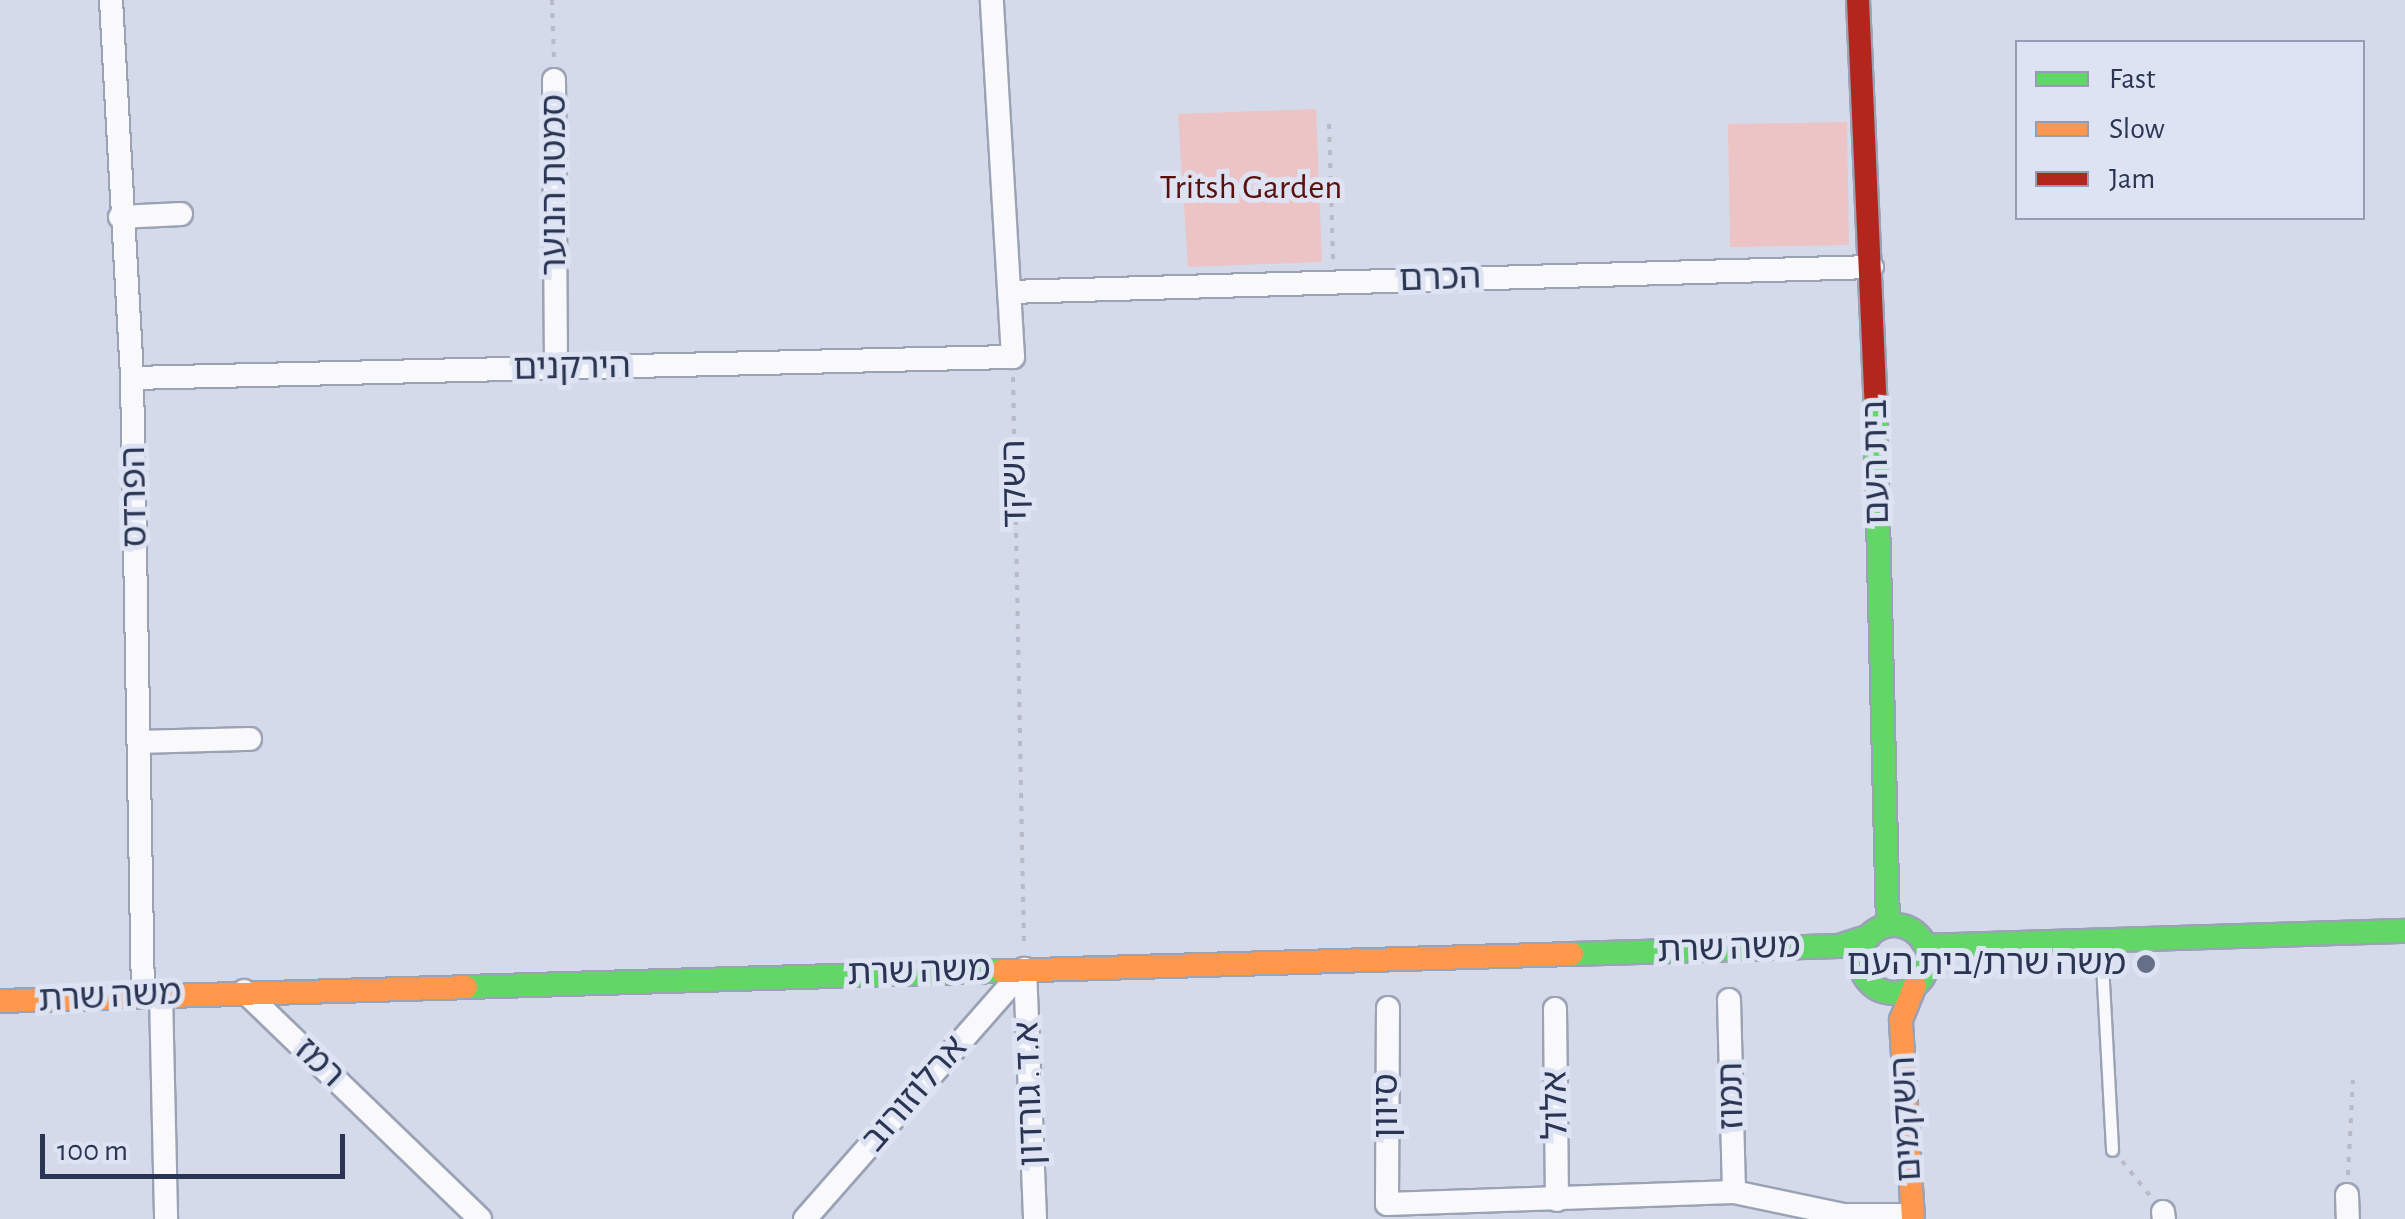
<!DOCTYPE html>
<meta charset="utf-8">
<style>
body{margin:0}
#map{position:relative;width:2405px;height:1219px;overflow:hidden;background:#d4daea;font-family:"Alegreya Sans","Noto Sans Hebrew",sans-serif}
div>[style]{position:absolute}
.green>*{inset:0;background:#ecc4c5}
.path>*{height:4px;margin-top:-2px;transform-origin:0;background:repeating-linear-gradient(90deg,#b8bbc5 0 5px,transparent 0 13px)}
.roads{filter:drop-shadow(2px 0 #9aa2b6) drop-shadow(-2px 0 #9aa2b6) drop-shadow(0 2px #9aa2b6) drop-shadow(0 -2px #9aa2b6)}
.lane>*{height:11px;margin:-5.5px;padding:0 5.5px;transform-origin:5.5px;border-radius:5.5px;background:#f9f9fc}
.street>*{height:22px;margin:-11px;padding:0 11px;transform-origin:11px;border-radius:11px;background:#f9f9fc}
.fast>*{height:22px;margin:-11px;padding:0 11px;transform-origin:11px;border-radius:11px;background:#63d668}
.fast>.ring{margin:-11px;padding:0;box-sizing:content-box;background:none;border:22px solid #63d668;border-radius:50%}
.slow>*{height:22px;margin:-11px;padding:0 11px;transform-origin:11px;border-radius:11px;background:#ff974d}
.jam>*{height:22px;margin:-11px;padding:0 11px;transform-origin:11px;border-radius:11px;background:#b3261e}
.dots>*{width:28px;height:28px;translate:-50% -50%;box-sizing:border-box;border:5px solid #dde3f3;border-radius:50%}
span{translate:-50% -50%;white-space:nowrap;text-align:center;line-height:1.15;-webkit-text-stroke:10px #dde3f3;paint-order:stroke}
.street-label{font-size:35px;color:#2a3553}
.park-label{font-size:35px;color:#5a100d}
.poi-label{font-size:35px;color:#2a3553}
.right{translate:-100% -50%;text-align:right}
.legend{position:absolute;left:2015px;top:40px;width:350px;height:180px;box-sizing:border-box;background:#dde3f3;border:2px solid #959db3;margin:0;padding:12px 18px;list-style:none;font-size:30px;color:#2a3553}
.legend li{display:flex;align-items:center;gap:20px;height:50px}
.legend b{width:50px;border:2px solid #959db3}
.scale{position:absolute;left:40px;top:1134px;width:305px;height:45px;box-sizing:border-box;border:5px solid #2a3553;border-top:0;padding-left:12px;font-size:30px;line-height:35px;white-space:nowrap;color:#2a3553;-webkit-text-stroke:8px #dde3f3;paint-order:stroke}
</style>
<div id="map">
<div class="green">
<div style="clip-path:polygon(1316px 109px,1322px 262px,1188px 267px,1178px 114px)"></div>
<div style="clip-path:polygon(1847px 122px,1849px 245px,1730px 247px,1728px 124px)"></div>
</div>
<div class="path">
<div style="left:552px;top:0;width:61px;rotate:88.1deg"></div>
<div style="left:1329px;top:124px;width:138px;rotate:88.3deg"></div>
<div style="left:1013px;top:377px;width:570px;rotate:88.89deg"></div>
<div style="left:2122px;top:1161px;width:45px;rotate:51.3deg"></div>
<div style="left:2348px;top:1175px;width:95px;rotate:-87deg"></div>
</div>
<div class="roads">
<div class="lane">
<div style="left:2101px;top:945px;width:205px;rotate:86.9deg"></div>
</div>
<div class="street">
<div style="left:111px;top:0;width:379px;rotate:86.8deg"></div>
<div style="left:132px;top:378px;width:616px;rotate:88.98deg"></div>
<div style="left:554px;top:80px;width:289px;rotate:89.6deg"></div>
<div style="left:120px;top:217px;width:61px;rotate:-2.8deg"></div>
<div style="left:1009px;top:292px;width:863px;rotate:-1.66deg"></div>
<div style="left:132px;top:378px;width:881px;rotate:-1.37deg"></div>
<div style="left:1013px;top:357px;width:358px;rotate:-93.4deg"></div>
<div style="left:140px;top:742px;width:110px;rotate:-1.6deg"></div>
<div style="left:1025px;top:969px;width:250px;rotate:87.7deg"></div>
<div style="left:244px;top:991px;width:328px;rotate:44deg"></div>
<div style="left:161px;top:994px;width:225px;rotate:88.7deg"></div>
<div style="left:1729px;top:1000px;width:192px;rotate:88.5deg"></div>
<div style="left:1388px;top:1008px;width:196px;rotate:90.3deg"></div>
<div style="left:1387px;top:1204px;width:347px;rotate:-2deg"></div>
<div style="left:1734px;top:1192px;width:112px;rotate:11.8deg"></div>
<div style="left:1844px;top:1215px;width:68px"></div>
<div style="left:1555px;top:1009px;width:191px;rotate:89.4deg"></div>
<div style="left:2347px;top:1195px;width:24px;rotate:88deg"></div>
<div style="left:2163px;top:1212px;width:7px;rotate:82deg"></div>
<div style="left:805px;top:1219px;width:333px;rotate:-48.7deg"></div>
</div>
<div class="fast">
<div style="left:1875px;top:397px;width:528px;rotate:88.59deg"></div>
<div class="ring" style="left:1860px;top:925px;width:46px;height:46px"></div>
<div style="left:1926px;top:946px;width:479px;rotate:-1.8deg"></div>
<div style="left:1572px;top:954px;width:267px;rotate:-1.7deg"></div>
<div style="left:1839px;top:946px;width:32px;rotate:-18deg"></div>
<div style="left:466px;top:987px;width:536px;rotate:-1.71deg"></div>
</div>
<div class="slow">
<div style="left:1002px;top:971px;width:570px;rotate:-1.71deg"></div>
<div style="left:0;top:1001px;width:466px;rotate:-1.7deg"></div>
<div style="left:1913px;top:1219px;width:199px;rotate:-93.5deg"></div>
<div style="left:1901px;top:1020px;width:37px;rotate:-68deg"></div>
</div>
<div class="jam">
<div style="left:1858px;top:0;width:397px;rotate:87.5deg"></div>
</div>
</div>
<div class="dots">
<div style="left:2146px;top:964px;background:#666f88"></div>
</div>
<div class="street-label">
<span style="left:555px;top:185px;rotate:-90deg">סמטת הנוער</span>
<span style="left:1440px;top:279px;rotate:-2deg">הכרם</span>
<span style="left:572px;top:368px;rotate:-1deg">הירקנים</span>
<span style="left:1877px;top:462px;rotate:-91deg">בית העם</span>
<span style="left:1015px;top:484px;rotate:-91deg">השקד</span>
<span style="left:135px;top:497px;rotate:-91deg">הפרדס</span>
<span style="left:1729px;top:949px;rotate:-2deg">משה שרת</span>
<span style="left:919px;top:972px;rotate:-2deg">משה שרת</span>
<span style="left:110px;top:997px;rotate:-3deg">משה שרת</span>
<span style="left:319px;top:1063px;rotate:44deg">רמז</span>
<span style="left:915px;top:1094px;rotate:-49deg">ארלוזורוב</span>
<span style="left:1030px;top:1094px;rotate:-92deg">א.ד. גורדון</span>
<span style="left:1732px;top:1096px;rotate:-91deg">תמוז</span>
<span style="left:1556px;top:1105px;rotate:-91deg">אלול</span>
<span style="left:1387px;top:1106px;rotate:-90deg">סיוון</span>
<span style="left:1907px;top:1119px;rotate:-93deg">השקמים</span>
</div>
<div class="park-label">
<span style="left:1251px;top:188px">Tritsh Garden</span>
</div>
<div class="poi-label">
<span class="right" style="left:2126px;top:964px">משה שרת/בית העם</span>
</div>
<ul class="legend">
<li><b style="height:12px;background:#63d668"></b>Fast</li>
<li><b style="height:12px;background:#ff974d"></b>Slow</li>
<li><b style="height:12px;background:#b3261e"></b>Jam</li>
</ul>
<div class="scale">100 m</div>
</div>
